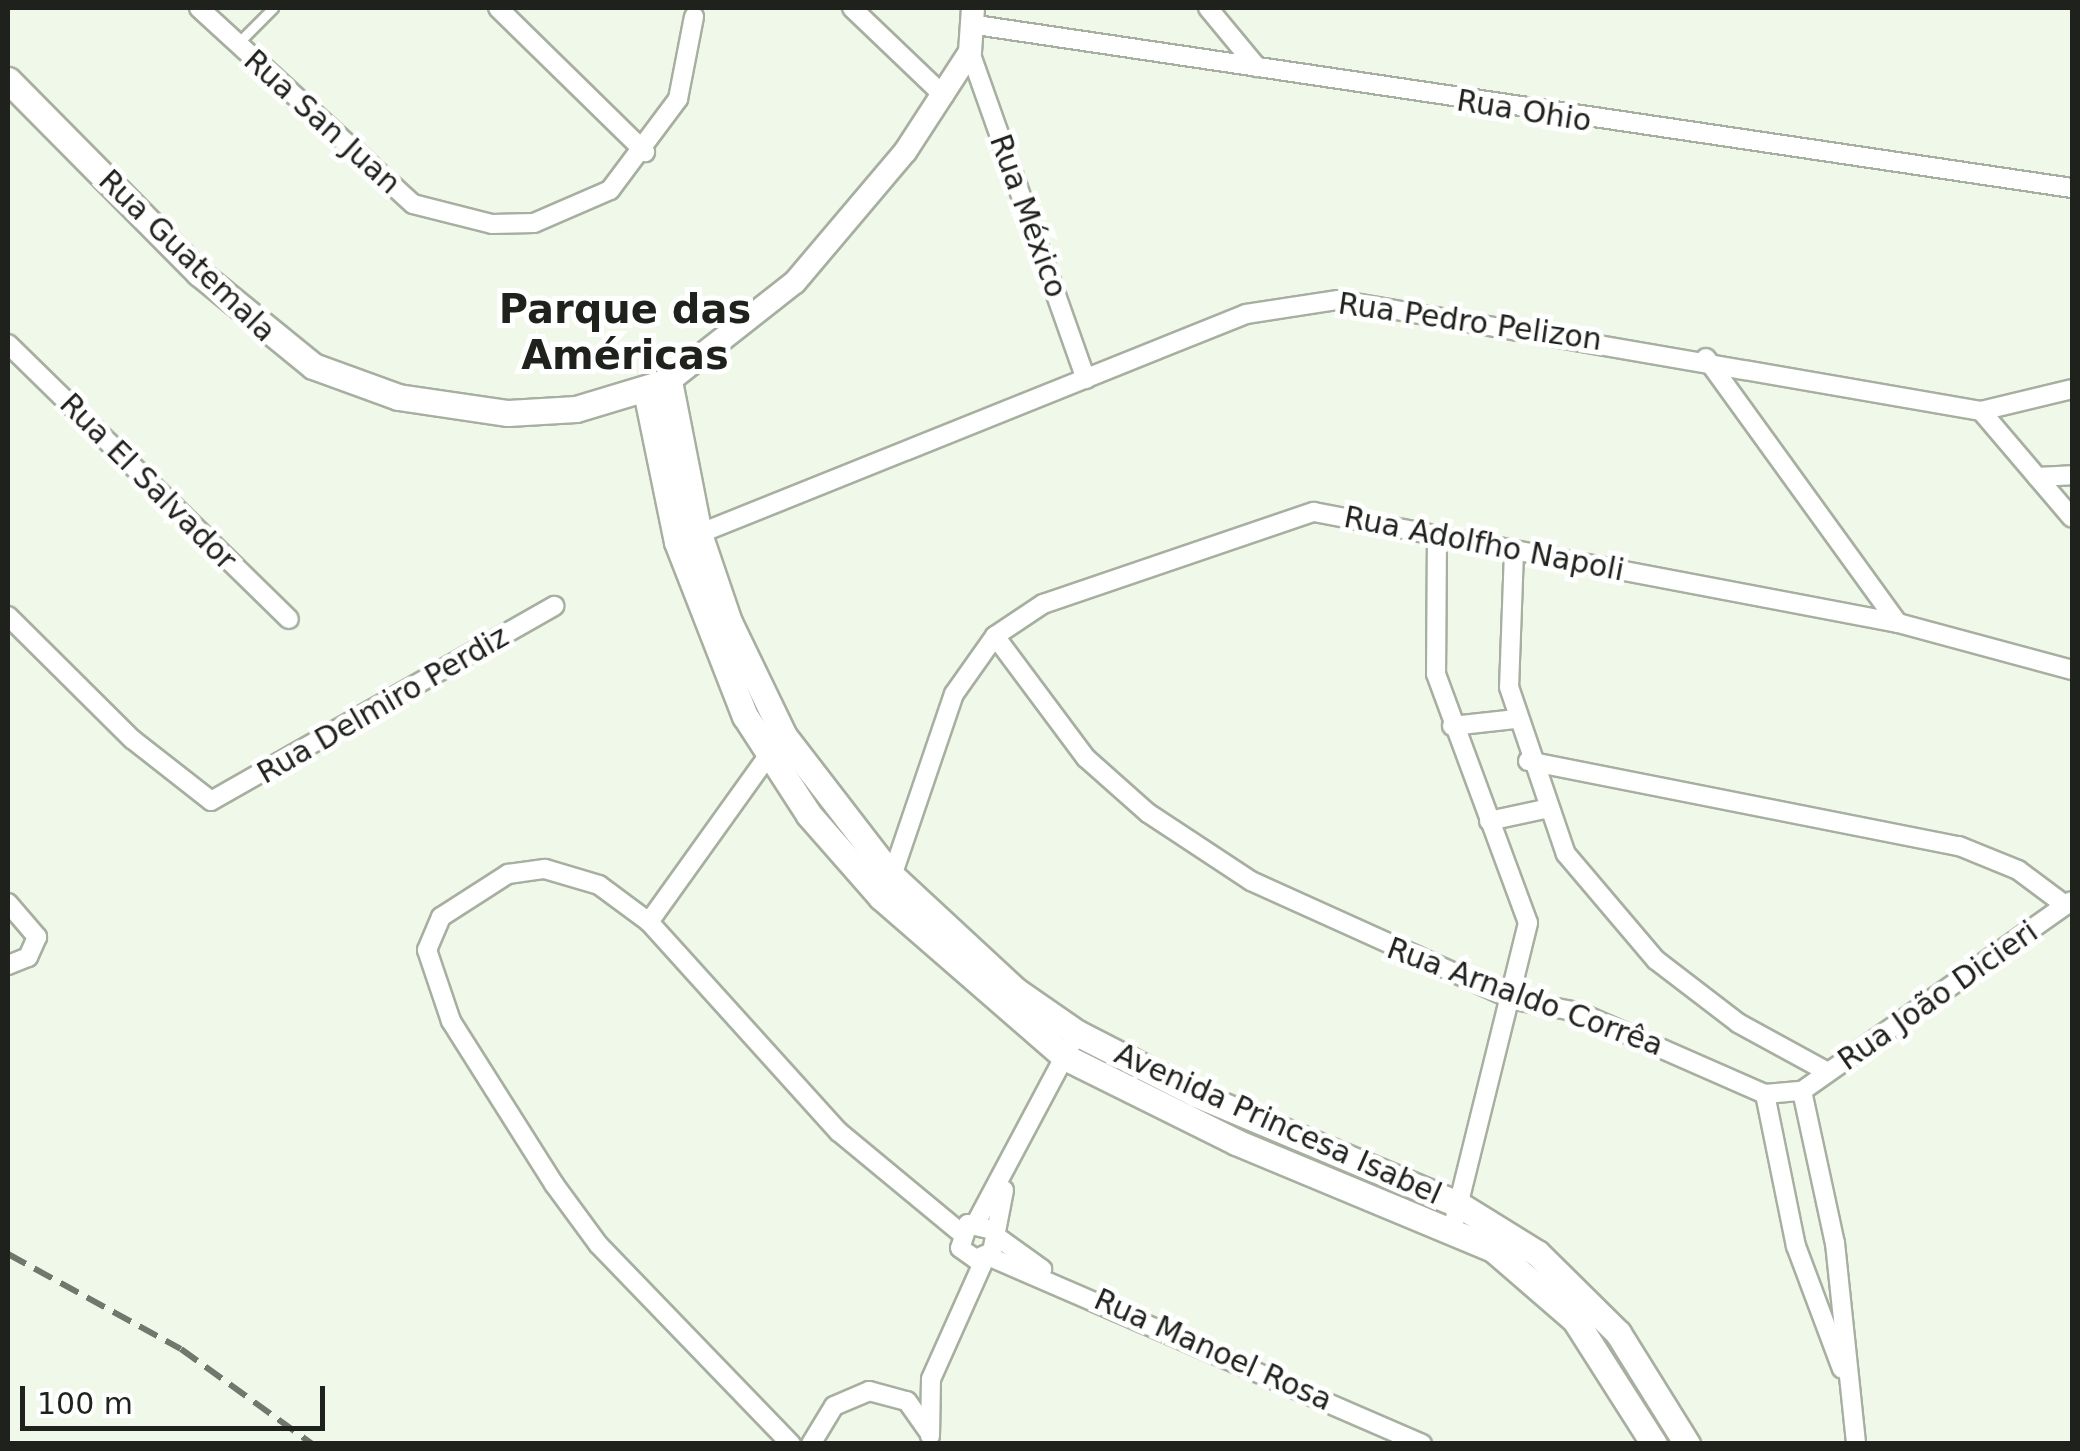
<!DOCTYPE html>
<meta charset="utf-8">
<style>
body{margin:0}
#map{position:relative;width:2080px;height:1451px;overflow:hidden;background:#f0f9e9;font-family:"DejaVu Sans",sans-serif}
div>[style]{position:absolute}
.roads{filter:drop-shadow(2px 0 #a7afa0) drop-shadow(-2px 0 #a7afa0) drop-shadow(0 2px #a7afa0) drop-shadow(0 -2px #a7afa0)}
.service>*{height:9px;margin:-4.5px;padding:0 4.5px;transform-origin:4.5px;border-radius:4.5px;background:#fff}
.minor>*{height:18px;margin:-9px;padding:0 9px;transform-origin:9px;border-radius:9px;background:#fff}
.tertiary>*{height:22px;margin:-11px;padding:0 11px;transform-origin:11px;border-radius:11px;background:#fff}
.secondary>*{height:25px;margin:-12.5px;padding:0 12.5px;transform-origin:12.5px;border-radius:12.5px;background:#fff}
.rail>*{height:6px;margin-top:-3px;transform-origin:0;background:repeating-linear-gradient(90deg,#72776e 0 20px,transparent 0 30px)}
span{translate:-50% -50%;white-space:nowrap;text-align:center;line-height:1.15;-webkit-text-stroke:10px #fff;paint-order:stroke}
.street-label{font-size:30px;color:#1e211c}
.district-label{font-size:40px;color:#1e211c;font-weight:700}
.frame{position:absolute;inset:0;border:10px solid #1e211c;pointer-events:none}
.scale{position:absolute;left:20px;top:1386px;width:305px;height:45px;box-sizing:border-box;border:5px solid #1e211c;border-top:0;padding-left:12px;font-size:30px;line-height:35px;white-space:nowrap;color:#1e211c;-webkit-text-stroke:8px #fff;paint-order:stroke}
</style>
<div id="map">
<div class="roads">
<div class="service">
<div style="left:237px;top:44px;width:51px;rotate:-45deg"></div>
</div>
<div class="minor">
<div style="left:199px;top:8px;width:290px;rotate:42.5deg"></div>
<div style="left:413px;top:204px;width:81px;rotate:14.2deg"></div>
<div style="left:492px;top:224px;width:42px;rotate:-1.4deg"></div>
<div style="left:534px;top:223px;width:83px;rotate:-23.5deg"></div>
<div style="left:610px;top:190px;width:114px;rotate:-53.2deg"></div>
<div style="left:678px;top:99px;width:84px;rotate:-79deg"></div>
<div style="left:498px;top:8px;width:206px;rotate:44.4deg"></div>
<div style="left:852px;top:8px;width:127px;rotate:43.7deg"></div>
<div style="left:1208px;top:8px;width:77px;rotate:50.3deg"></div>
<div style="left:976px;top:25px;width:1108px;rotate:8.46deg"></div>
<div style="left:970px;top:52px;width:347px;rotate:70.5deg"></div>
<div style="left:8px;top:344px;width:393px;rotate:44.4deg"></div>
<div style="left:1706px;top:358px;width:327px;rotate:54.1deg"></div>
<div style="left:1981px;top:411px;width:94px;rotate:-13.6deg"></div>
<div style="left:2037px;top:477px;width:35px;rotate:-3deg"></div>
<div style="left:1437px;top:535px;width:139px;rotate:90.4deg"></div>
<div style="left:1436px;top:674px;width:265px;rotate:69.7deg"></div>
<div style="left:1528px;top:923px;width:313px;rotate:103.9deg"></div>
<div style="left:691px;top:537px;width:598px;rotate:-21.89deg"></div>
<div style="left:1246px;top:314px;width:93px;rotate:-8.7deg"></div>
<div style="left:1338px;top:300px;width:653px;rotate:9.79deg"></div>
<div style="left:1981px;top:411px;width:140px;rotate:49.6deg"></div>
<div style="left:1514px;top:552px;width:135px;rotate:92.1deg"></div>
<div style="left:1509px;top:687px;width:176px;rotate:71.2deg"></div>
<div style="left:1566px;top:854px;width:139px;rotate:49.7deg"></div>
<div style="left:1656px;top:960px;width:103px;rotate:37.5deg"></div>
<div style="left:1738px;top:1023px;width:102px;rotate:28.6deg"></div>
<div style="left:8px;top:616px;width:175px;rotate:44.8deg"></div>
<div style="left:132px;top:739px;width:100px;rotate:38.1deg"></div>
<div style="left:211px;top:801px;width:395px;rotate:-29.6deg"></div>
<div style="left:995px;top:636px;width:152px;rotate:53.3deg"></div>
<div style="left:1086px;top:758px;width:83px;rotate:41.6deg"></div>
<div style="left:1148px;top:813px;width:123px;rotate:33.4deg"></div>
<div style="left:1251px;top:881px;width:290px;rotate:24.3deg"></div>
<div style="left:1515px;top:1000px;width:64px;rotate:10.8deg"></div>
<div style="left:1578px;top:1012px;width:204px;rotate:23.7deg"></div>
<div style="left:1765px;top:1094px;width:37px;rotate:-5deg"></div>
<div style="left:1452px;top:726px;width:63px;rotate:-6.3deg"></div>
<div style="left:1528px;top:761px;width:439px;rotate:11.2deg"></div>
<div style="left:1959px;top:846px;width:64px;rotate:22.1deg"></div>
<div style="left:2018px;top:870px;width:59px;rotate:36.7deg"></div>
<div style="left:1489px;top:821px;width:57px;rotate:-12.1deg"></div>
<div style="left:892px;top:876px;width:192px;rotate:-71.2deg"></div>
<div style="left:954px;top:694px;width:71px;rotate:-54.7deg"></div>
<div style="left:995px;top:636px;width:58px;rotate:-33.7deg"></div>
<div style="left:1043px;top:604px;width:286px;rotate:-18.8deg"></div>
<div style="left:1314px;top:512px;width:594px;rotate:10.76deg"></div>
<div style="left:1898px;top:623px;width:180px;rotate:15.1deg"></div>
<div style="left:8px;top:903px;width:45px;rotate:49.5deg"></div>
<div style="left:37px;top:937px;width:22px;rotate:114deg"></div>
<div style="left:28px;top:957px;width:22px;rotate:158deg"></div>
<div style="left:649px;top:922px;width:203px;rotate:-54.4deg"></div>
<div style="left:1802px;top:1091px;width:156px;rotate:77.8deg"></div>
<div style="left:1835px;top:1243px;width:202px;rotate:84deg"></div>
<div style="left:1802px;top:1091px;width:329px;rotate:-35.2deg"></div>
<div style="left:1765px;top:1094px;width:155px;rotate:78.5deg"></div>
<div style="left:1796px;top:1246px;width:131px;rotate:69.5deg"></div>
<div style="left:977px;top:1221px;width:213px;rotate:-62deg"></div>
<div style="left:993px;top:1230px;width:26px;rotate:-167deg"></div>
<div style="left:968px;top:1224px;width:25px;rotate:108deg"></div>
<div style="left:960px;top:1248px;width:19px;rotate:35deg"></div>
<div style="left:976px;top:1259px;width:17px;rotate:-24deg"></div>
<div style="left:992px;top:1252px;width:63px;rotate:-79deg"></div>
<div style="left:996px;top:1236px;width:57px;rotate:35.7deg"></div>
<div style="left:988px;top:1256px;width:473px;rotate:23.4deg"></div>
<div style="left:930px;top:1436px;width:57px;rotate:-89deg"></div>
<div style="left:931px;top:1379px;width:133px;rotate:-65.9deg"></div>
<div style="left:791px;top:1444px;width:278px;rotate:-134deg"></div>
<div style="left:598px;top:1244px;width:74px;rotate:-126.3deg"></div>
<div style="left:554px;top:1184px;width:193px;rotate:-122.3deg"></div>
<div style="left:451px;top:1021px;width:75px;rotate:-108.7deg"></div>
<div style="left:427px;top:950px;width:36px;rotate:-67deg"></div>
<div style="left:441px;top:917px;width:80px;rotate:-32.7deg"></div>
<div style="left:508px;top:874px;width:37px;rotate:-8deg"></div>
<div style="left:545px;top:869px;width:56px;rotate:16.5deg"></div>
<div style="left:599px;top:885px;width:62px;rotate:36.5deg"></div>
<div style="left:649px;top:922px;width:283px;rotate:47.9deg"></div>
<div style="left:839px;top:1132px;width:157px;rotate:39.6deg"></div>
<div style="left:811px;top:1444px;width:44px;rotate:-58.8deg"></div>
<div style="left:834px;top:1406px;width:38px;rotate:-23deg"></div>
<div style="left:869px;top:1391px;width:39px;rotate:15deg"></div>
<div style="left:907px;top:1401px;width:39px;rotate:55deg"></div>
</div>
<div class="tertiary">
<div style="left:669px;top:381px;width:160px;rotate:-38.2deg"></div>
<div style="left:795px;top:282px;width:170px;rotate:-49.8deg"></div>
<div style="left:905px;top:152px;width:119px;rotate:-57deg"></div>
<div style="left:970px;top:52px;width:44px;rotate:-86.1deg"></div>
</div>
<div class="secondary">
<div style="left:8px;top:80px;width:272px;rotate:45.3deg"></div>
<div style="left:199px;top:273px;width:147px;rotate:39.2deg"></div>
<div style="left:313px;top:366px;width:90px;rotate:20deg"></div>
<div style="left:398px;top:397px;width:111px;rotate:8.3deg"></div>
<div style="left:508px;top:413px;width:68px;rotate:-3.4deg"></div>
<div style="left:576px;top:409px;width:97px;rotate:-16.8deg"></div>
<div style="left:669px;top:381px;width:156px;rotate:78.9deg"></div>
<div style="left:699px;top:534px;width:93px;rotate:71.2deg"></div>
<div style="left:729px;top:622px;width:127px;rotate:64.2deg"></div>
<div style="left:784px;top:736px;width:177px;rotate:52.4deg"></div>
<div style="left:892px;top:876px;width:168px;rotate:42.8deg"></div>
<div style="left:1015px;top:990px;width:75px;rotate:34.7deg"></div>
<div style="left:1077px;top:1033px;width:134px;rotate:27.1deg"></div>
<div style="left:1196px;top:1094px;width:284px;rotate:22.8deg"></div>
<div style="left:1458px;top:1204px;width:93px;rotate:31.8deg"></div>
<div style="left:1537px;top:1253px;width:114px;rotate:44.6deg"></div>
<div style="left:1618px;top:1333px;width:131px;rotate:58.1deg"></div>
<div style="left:646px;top:391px;width:154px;rotate:78.4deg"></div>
<div style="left:677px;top:542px;width:187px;rotate:68.7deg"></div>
<div style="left:745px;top:716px;width:118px;rotate:57.1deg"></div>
<div style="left:809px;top:815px;width:109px;rotate:48.7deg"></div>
<div style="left:881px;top:897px;width:244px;rotate:41deg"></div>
<div style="left:1065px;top:1057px;width:191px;rotate:26.4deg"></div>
<div style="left:1236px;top:1142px;width:278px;rotate:22.6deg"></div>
<div style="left:1493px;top:1249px;width:108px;rotate:40.9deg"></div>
<div style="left:1575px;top:1320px;width:147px;rotate:57.5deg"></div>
</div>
</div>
<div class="rail">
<div style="left:8px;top:1254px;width:197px;rotate:28.8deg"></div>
<div style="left:181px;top:1349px;width:162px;rotate:35.9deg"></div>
</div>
<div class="street-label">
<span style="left:1524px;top:111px;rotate:9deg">Rua Ohio</span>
<span style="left:322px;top:122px;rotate:42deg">Rua San Juan</span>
<span style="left:1028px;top:216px;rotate:70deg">Rua México</span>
<span style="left:187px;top:256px;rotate:44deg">Rua Guatemala</span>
<span style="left:1470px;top:322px;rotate:8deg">Rua Pedro Pelizon</span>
<span style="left:148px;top:482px;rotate:45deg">Rua El Salvador</span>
<span style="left:1484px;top:544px;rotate:11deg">Rua Adolfho Napoli</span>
<span style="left:383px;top:705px;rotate:-30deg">Rua Delmiro Perdiz</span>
<span style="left:1938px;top:996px;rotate:-35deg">Rua João Dicieri</span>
<span style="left:1525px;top:997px;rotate:20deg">Rua Arnaldo Corrêa</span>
<span style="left:1278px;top:1124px;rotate:24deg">Avenida Princesa Isabel</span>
<span style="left:1213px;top:1350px;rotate:24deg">Rua Manoel Rosa</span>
</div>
<div class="district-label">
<span style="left:625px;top:332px">Parque das<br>Américas</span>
</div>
<div class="frame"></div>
<div class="scale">100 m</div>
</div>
